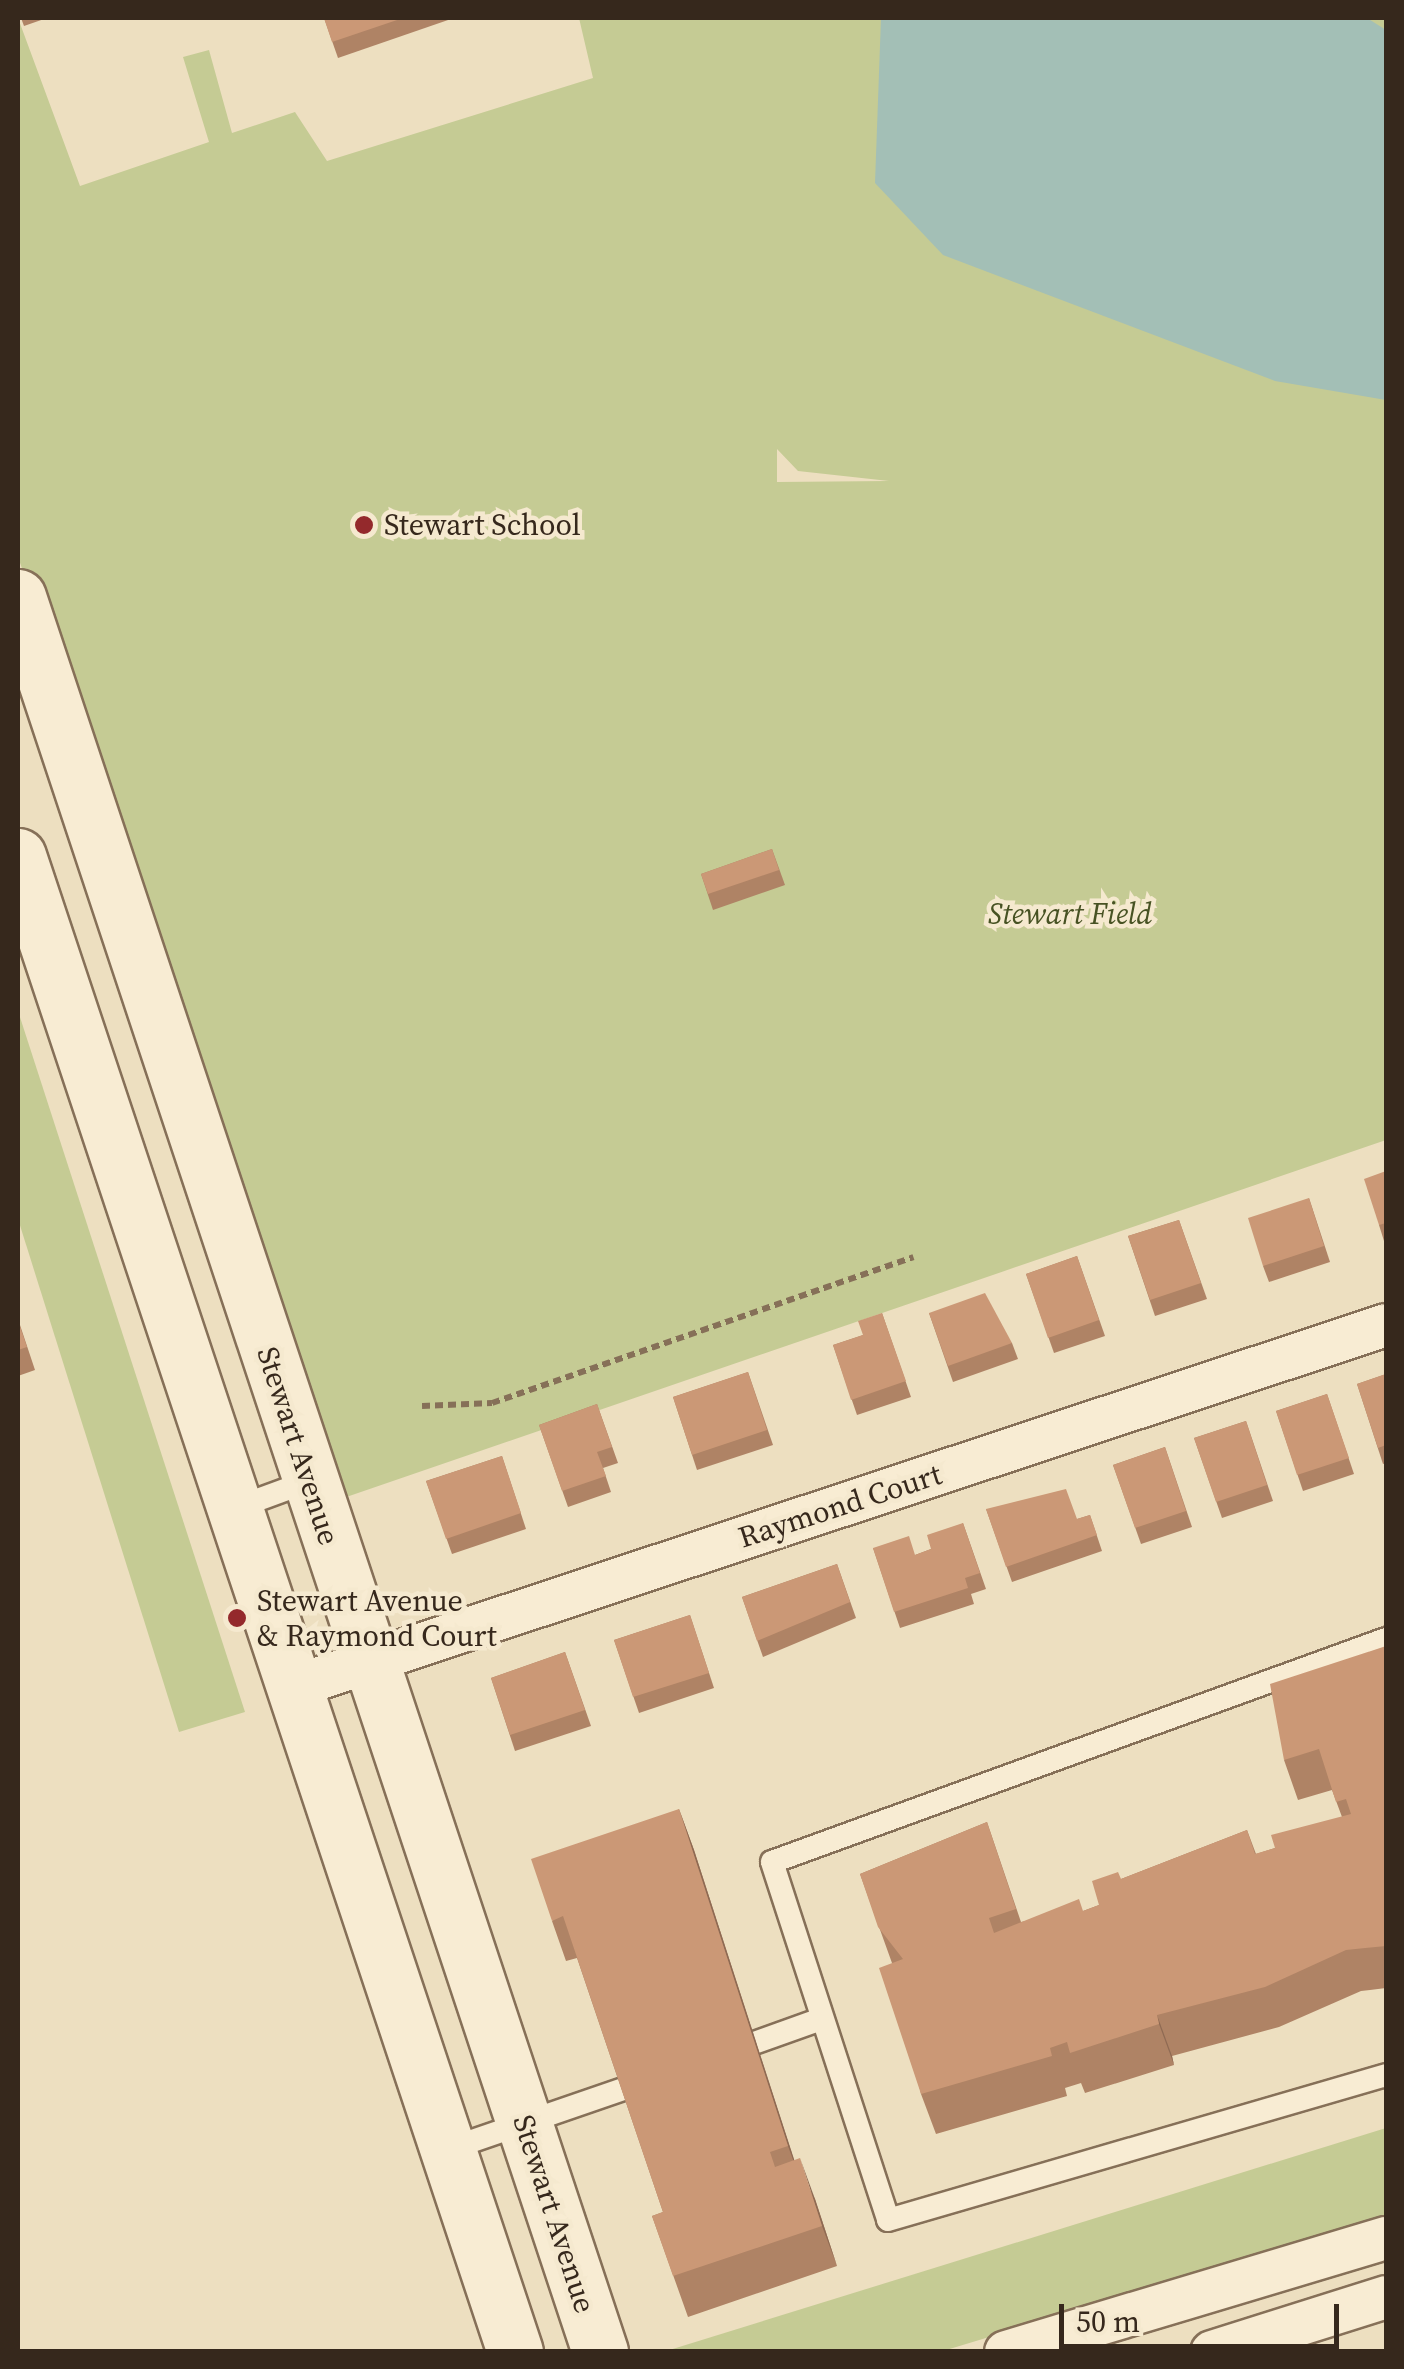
<!DOCTYPE html>
<style>
body{margin:0}
#map{position:relative;width:1404px;height:2369px;overflow:hidden;background:#eddfc0;font-family:"Source Serif 4",serif}
div>[style]{position:absolute}
.green>*{inset:0;background:#c5cb94}
.water>*{inset:0;background:#a3bfb6}
.path>*{height:6px;margin-top:-3px;transform-origin:0;background:repeating-linear-gradient(90deg,#867058 0 8px,transparent 0 13px)}
.roads{filter:drop-shadow(2px 0 #867058) drop-shadow(-2px 0 #867058) drop-shadow(0 2px #867058) drop-shadow(0 -2px #867058)}
.lane>*{height:22px;margin:-11px;padding:0 11px;transform-origin:11px;border-radius:11px;background:#f8ecd3}
.street>*{height:42px;margin:-21px;padding:0 21px;transform-origin:21px;border-radius:21px;background:#f8ecd3}
.secondary>*{height:55px;margin:-27.5px;padding:0 27.5px;transform-origin:27.5px;border-radius:27.5px;background:#f8ecd3}
.wall>*{inset:0;background:#af8365}
.shaded-wall>*{inset:0;background:#8e6a53}
.building>*{inset:0;background:#cb9876}
.dots>*{width:28px;height:28px;translate:-50% -50%;box-sizing:border-box;border:5px solid #f5e9cf;border-radius:50%}
span{translate:-50% -50%;white-space:nowrap;text-align:center;line-height:1.15;-webkit-text-stroke:9px #f5e9cf;paint-order:stroke}
.poi-label{font-size:30px;color:#36281c}
.left{translate:0 -50%;text-align:left}
.park-label{font-size:30px;color:#475223;font-style:italic}
.street-label{font-size:30px;color:#36281c}
.frame{position:absolute;inset:0;border:20px solid #36281c;pointer-events:none}
.scale{position:absolute;left:1059px;top:2304px;width:280px;height:45px;box-sizing:border-box;border:5px solid #36281c;border-top:0;padding-left:12px;font-size:30px;line-height:35px;white-space:nowrap;color:#36281c;-webkit-text-stroke:8px #f5e9cf;paint-order:stroke}
</style>
<div id="map">
<div class="green">
<div style="clip-path:polygon(evenodd,18px 18px,80px 186px,209px 142px,183px 57px,209px 50px,232px 133px,295px 112px,327px 161px,593px 78px,579px 18px,1386px 18px,1386px 1140px,326px 1504px,177px 1018px,18px 557px,18px 18px,777px 449px,798px 471px,889px 481px,777px 482px,777px 449px)"></div>
<div style="clip-path:polygon(18px 1011px,245px 1712px,179px 1732px,18px 1219px)"></div>
<div style="clip-path:polygon(1386px 2128px,1386px 2216px,943px 2351px,663px 2352px)"></div>
</div>
<div class="water">
<div style="clip-path:polygon(881px 18px,1367px 18px,1386px 30px,1386px 400px,1275px 381px,943px 255px,875px 183px)"></div>
</div>
<div class="path">
<div style="left:422px;top:1406px;width:70px;rotate:-2.5deg"></div>
<div style="left:492px;top:1403px;width:446px;rotate:-19.1deg"></div>
</div>
<div class="roads">
<div class="lane">
<div style="left:233px;top:1509px;width:81px;rotate:-20.2deg"></div>
<div style="left:1386px;top:1639px;width:653px;rotate:160.04deg"></div>
<div style="left:772px;top:1862px;width:376px;rotate:72deg"></div>
<div style="left:888px;top:2220px;width:519px;rotate:-16.23deg"></div>
<div style="left:754px;top:2043px;width:71px;rotate:-19.7deg"></div>
<div style="left:446px;top:2150px;width:187px;rotate:-19deg"></div>
</div>
<div class="street">
<div style="left:293px;top:1687px;width:1151px;rotate:-18.32deg"></div>
<div style="left:1006px;top:2352px;width:397px;rotate:-16.7deg"></div>
<div style="left:1212px;top:2352px;width:182px;rotate:-17.5deg"></div>
</div>
<div class="secondary">
<div style="left:18px;top:597px;width:1849px;rotate:71.65deg"></div>
<div style="left:18px;top:856px;width:1576px;rotate:71.62deg"></div>
</div>
</div>
<div class="wall">
<div style="clip-path:polygon(21px 18px,47px 18px,24px 26px)"></div>
<div style="clip-path:polygon(324px 18px,450px 18px,451px 19px,338px 58px)"></div>
<div style="clip-path:polygon(772px 849px,785px 885px,713px 910px,701px 874px)"></div>
<div style="clip-path:polygon(1386px 1171px,1386px 1240px,1384px 1241px,1379px 1225px)"></div>
<div style="clip-path:polygon(1309px 1198px,1330px 1262px,1269px 1282px,1263px 1266px)"></div>
<div style="clip-path:polygon(1179px 1220px,1207px 1299px,1155px 1316px,1128px 1236px)"></div>
<div style="clip-path:polygon(1077px 1256px,1105px 1336px,1054px 1353px,1026px 1274px)"></div>
<div style="clip-path:polygon(882px 1313px,911px 1397px,857px 1415px,833px 1345px,863px 1335px)"></div>
<div style="clip-path:polygon(929px 1313px,1012px 1343px,1018px 1359px,953px 1382px)"></div>
<div style="clip-path:polygon(18px 1319px,35px 1370px,18px 1376px)"></div>
<div style="clip-path:polygon(748px 1372px,773px 1445px,697px 1470px,673px 1397px)"></div>
<div style="clip-path:polygon(1386px 1374px,1386px 1463px,1383px 1464px,1357px 1384px)"></div>
<div style="clip-path:polygon(1327px 1394px,1354px 1474px,1303px 1491px,1276px 1411px)"></div>
<div style="clip-path:polygon(597px 1404px,618px 1463px,603px 1468px,611px 1492px,568px 1507px,539px 1425px)"></div>
<div style="clip-path:polygon(1246px 1421px,1273px 1501px,1222px 1518px,1194px 1438px)"></div>
<div style="clip-path:polygon(1165px 1447px,1192px 1527px,1141px 1544px,1113px 1465px)"></div>
<div style="clip-path:polygon(502px 1456px,526px 1529px,452px 1554px,426px 1481px)"></div>
<div style="clip-path:polygon(986px 1509px,1077px 1519px,1090px 1515px,1102px 1551px,1012px 1582px)"></div>
<div style="clip-path:polygon(963px 1523px,986px 1589px,971px 1594px,974px 1604px,900px 1628px,873px 1548px,915px 1555px,931px 1549px)"></div>
<div style="clip-path:polygon(837px 1564px,856px 1618px,763px 1657px,742px 1597px)"></div>
<div style="clip-path:polygon(690px 1615px,714px 1688px,639px 1713px,614px 1640px)"></div>
<div style="clip-path:polygon(1386px 1646px,1386px 1988px,1361px 1991px,1279px 2027px,1172px 2056px,1174px 2065px,1085px 2093px,1081px 2083px,1065px 2088px,1067px 2096px,936px 2134px,921px 2094px,892px 1963px,860px 1874px,987px 1822px,1021px 1922px,1083px 1911px,1099px 1905px,1121px 1879px,1247px 1830px,1256px 1854px,1275px 1848px,1342px 1817px,1332px 1790px,1298px 1800px,1284px 1760px)"></div>
<div style="clip-path:polygon(565px 1652px,591px 1726px,515px 1751px,491px 1678px)"></div>
<div style="clip-path:polygon(679px 1809px,694px 1850px,794px 2160px,815px 2199px,837px 2266px,688px 2317px,652px 2216px,663px 2212px,577px 1958px,566px 1961px,552px 1921px)"></div>
</div>
<div class="shaded-wall">
<div style="clip-path:polygon(679px 1809px,694px 1850px,803px 2187px,788px 2146px)"></div>
<div style="clip-path:polygon(1157px 2015px,1172px 2056px,1174px 2065px,1159px 2024px)"></div>
<div style="clip-path:polygon(800px 2158px,815px 2199px,837px 2266px,822px 2226px)"></div>
</div>
<div class="building">
<div style="clip-path:polygon(324px 18px,403px 18px,332px 42px)"></div>
<div style="clip-path:polygon(772px 849px,779px 870px,708px 894px,701px 874px)"></div>
<div style="clip-path:polygon(1386px 1171px,1386px 1223px,1379px 1225px,1364px 1179px)"></div>
<div style="clip-path:polygon(1309px 1198px,1324px 1246px,1263px 1266px,1248px 1218px)"></div>
<div style="clip-path:polygon(1179px 1220px,1201px 1283px,1150px 1300px,1128px 1236px)"></div>
<div style="clip-path:polygon(1077px 1256px,1099px 1320px,1048px 1338px,1026px 1274px)"></div>
<div style="clip-path:polygon(985px 1293px,1012px 1343px,948px 1366px,929px 1313px)"></div>
<div style="clip-path:polygon(882px 1313px,906px 1381px,851px 1400px,833px 1345px,863px 1335px,858px 1321px)"></div>
<div style="clip-path:polygon(18px 1321px,27px 1347px,18px 1350px)"></div>
<div style="clip-path:polygon(748px 1372px,767px 1430px,692px 1455px,673px 1397px)"></div>
<div style="clip-path:polygon(1386px 1374px,1386px 1445px,1378px 1448px,1357px 1384px)"></div>
<div style="clip-path:polygon(1327px 1394px,1349px 1458px,1297px 1475px,1276px 1411px)"></div>
<div style="clip-path:polygon(597px 1404px,612px 1447px,597px 1452px,606px 1476px,562px 1491px,539px 1425px)"></div>
<div style="clip-path:polygon(1246px 1421px,1267px 1485px,1216px 1502px,1194px 1438px)"></div>
<div style="clip-path:polygon(1165px 1447px,1186px 1511px,1135px 1528px,1113px 1465px)"></div>
<div style="clip-path:polygon(502px 1456px,521px 1513px,446px 1539px,426px 1481px)"></div>
<div style="clip-path:polygon(1066px 1489px,1077px 1519px,1090px 1515px,1097px 1535px,1006px 1567px,986px 1509px)"></div>
<div style="clip-path:polygon(963px 1523px,980px 1573px,965px 1578px,968px 1588px,894px 1612px,873px 1548px,909px 1536px,915px 1555px,931px 1549px,927px 1535px)"></div>
<div style="clip-path:polygon(837px 1564px,850px 1602px,757px 1641px,742px 1597px)"></div>
<div style="clip-path:polygon(690px 1615px,709px 1673px,633px 1697px,614px 1640px)"></div>
<div style="clip-path:polygon(1386px 1646px,1386px 1946px,1346px 1950px,1265px 1987px,1157px 2015px,1159px 2024px,1070px 2053px,1067px 2042px,1050px 2048px,1052px 2056px,921px 2094px,879px 1968px,903px 1959px,878px 1927px,860px 1874px,987px 1822px,1016px 1909px,989px 1918px,994px 1933px,1079px 1899px,1083px 1911px,1099px 1905px,1092px 1881px,1118px 1872px,1121px 1879px,1247px 1830px,1255px 1854px,1275px 1848px,1271px 1835px,1351px 1814px,1346px 1799px,1336px 1802px,1319px 1749px,1284px 1760px,1270px 1684px)"></div>
<div style="clip-path:polygon(565px 1652px,585px 1710px,510px 1735px,491px 1678px)"></div>
<div style="clip-path:polygon(679px 1809px,788px 2146px,770px 2152px,775px 2167px,800px 2158px,822px 2226px,673px 2276px,652px 2216px,663px 2212px,563px 1916px,552px 1921px,531px 1859px)"></div>
</div>
<div class="dots">
<div style="left:364px;top:525px;background:#94292c"></div>
<div style="left:237px;top:1618px;background:#94292c"></div>
</div>
<div class="poi-label">
<span class="left" style="left:384px;top:525px">Stewart School</span>
<span class="left" style="left:257px;top:1618px">Stewart Avenue<br>&amp; Raymond Court</span>
</div>
<div class="park-label">
<span style="left:1070px;top:914px">Stewart Field</span>
</div>
<div class="street-label">
<span style="left:298px;top:1446px;rotate:72deg">Stewart Avenue</span>
<span style="left:840px;top:1506px;rotate:-18deg">Raymond Court</span>
<span style="left:554px;top:2214px;rotate:72deg">Stewart Avenue</span>
</div>
<div class="frame"></div>
<div class="scale">50 m</div>
</div>
